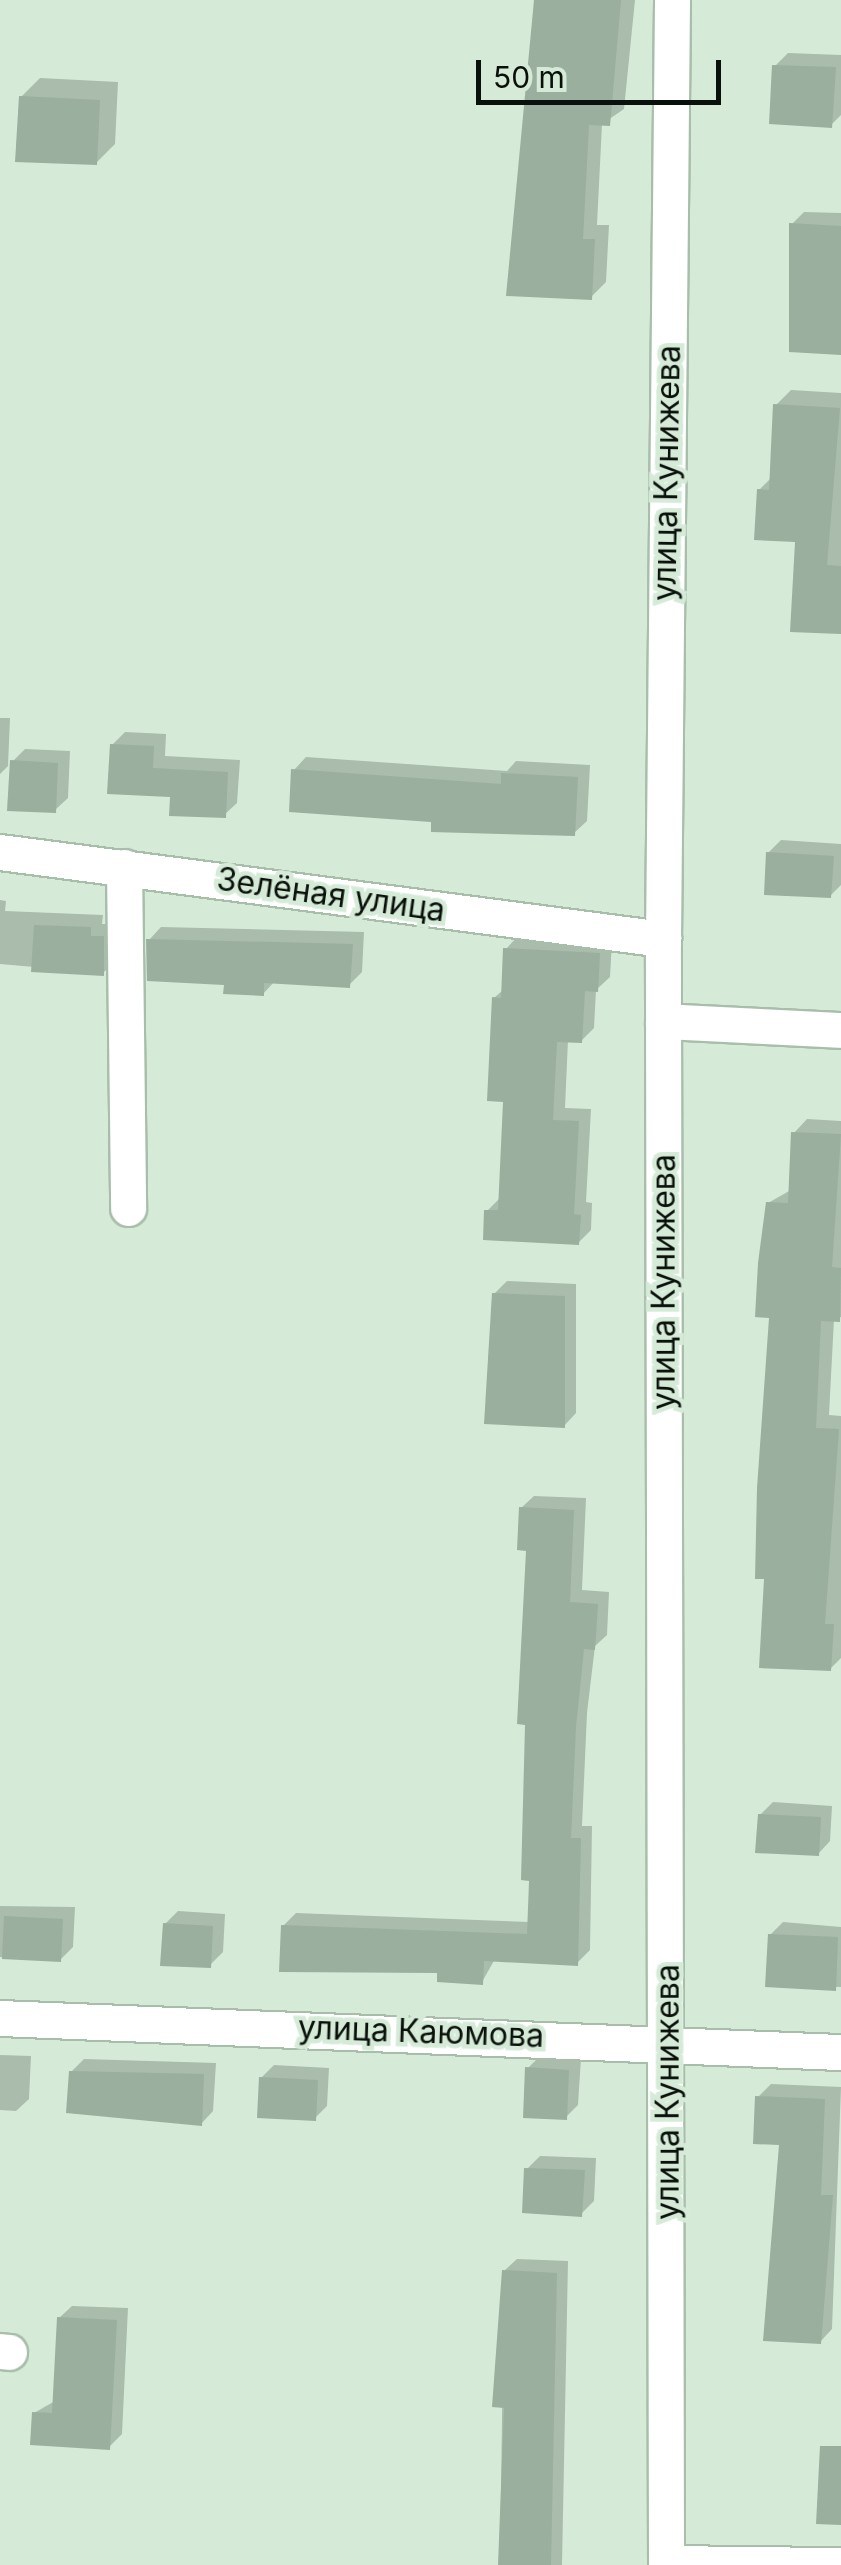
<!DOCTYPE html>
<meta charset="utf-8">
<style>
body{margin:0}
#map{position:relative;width:841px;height:2565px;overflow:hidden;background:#d5ebd8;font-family:Inter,sans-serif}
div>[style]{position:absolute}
.shadow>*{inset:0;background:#0003}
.building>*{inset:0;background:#9aaf9d}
.roads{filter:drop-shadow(2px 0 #a8beab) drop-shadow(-2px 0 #a8beab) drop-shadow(0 2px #a8beab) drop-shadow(0 -2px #a8beab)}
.minor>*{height:35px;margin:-17.5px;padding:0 17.5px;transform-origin:17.5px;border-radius:17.5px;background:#fff}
span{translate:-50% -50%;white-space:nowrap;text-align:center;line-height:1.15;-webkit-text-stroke:9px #d5ebd8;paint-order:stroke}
.street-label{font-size:32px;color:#0a110b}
.scale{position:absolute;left:476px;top:60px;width:245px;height:45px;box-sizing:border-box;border:5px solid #0a110b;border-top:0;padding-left:12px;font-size:30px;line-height:35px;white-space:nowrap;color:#0a110b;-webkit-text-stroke:8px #d5ebd8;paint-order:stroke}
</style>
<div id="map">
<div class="shadow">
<div style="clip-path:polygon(536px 0,635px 0,624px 109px,602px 124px,597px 225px,609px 225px,606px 282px,591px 297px,508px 293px)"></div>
<div style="clip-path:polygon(788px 53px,841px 55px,841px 115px,831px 125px,775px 66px)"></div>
<div style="clip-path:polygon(40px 78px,118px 82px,115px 144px,96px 163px,21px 97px)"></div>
<div style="clip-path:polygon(804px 212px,841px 213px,841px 352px,792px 224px)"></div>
<div style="clip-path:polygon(791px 390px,841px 393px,841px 632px,798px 540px,759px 490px,772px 477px,776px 405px)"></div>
<div style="clip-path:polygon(0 718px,10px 718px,8px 766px,25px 749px,70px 751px,68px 798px,55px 810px,12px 762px,0 774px)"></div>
<div style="clip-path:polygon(125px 732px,166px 734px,165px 756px,240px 760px,237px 803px,224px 815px,173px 795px,112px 745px)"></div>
<div style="clip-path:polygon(306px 757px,507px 771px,516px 761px,590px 765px,587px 821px,574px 833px,434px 819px,294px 770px)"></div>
<div style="clip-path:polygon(781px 840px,841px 844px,841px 885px,830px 896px,768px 853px)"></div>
<div style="clip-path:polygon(0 900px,6px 901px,5px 911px,103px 915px,102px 924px,115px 924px,116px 960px,103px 973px,0 964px)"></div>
<div style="clip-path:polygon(161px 927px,364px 932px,362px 972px,349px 985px,275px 981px,263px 994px,226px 982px,149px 940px)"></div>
<div style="clip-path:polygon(518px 936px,612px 941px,610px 977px,596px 990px,594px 1028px,581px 1041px,568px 1040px,565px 1108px,591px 1109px,586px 1202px,592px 1203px,591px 1230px,578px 1243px,487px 1211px,501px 1197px,505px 1100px,494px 998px,504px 989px,506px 949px)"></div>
<div style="clip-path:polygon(807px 1119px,841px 1121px,841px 1317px,834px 1319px,829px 1415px,841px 1416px,841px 1658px,830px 1669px,772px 1316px,768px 1203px,791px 1190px,794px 1133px)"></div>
<div style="clip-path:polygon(507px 1281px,576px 1284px,576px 1413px,564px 1426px,494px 1294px)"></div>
<div style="clip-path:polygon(534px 1496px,586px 1498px,582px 1590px,609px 1592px,607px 1635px,595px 1646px,587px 1713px,582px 1826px,592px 1826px,590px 1950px,577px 1963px,495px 1959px,482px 1982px,283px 1926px,296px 1913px,530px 1922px,528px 1548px,521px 1508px)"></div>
<div style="clip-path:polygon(773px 1802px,832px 1806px,830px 1841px,818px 1854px,760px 1815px)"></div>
<div style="clip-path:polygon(0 1906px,75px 1907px,73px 1947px,60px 1960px,0 1957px)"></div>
<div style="clip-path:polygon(178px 1911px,225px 1914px,223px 1952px,210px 1965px,165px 1924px)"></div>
<div style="clip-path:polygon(783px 1922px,841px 1927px,841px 1987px,768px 1985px,770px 1935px)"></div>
<div style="clip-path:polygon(0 2055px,31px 2056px,29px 2099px,16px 2111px,0 2110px)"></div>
<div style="clip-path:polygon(540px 2056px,581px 2058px,578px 2105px,566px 2117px,528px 2068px)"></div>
<div style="clip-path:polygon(84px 2059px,216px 2063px,213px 2111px,201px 2124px,71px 2072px)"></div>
<div style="clip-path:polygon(274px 2065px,329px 2068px,327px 2106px,315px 2118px,261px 2078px)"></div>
<div style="clip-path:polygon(771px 2084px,841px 2087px,832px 2329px,820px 2342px,782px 2143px,758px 2097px)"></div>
<div style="clip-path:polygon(540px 2156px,596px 2158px,594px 2201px,581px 2214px,527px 2169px)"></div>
<div style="clip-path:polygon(517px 2259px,568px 2261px,562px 2565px,500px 2565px,504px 2271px)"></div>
<div style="clip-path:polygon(72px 2306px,128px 2308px,122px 2434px,109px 2447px,34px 2413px,55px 2401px,59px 2318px)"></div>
</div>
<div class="building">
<div style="clip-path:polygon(534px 0,621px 0,610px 126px,589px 125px,583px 239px,595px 239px,592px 300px,506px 296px)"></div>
<div style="clip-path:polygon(772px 65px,836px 67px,832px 128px,769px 124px)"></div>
<div style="clip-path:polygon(19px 96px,100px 100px,97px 165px,15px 162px)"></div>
<div style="clip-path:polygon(789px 223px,841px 226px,841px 355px,789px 352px)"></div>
<div style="clip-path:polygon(773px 404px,840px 408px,827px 565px,841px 566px,841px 634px,790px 632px,795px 542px,754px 540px,757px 489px,769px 490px)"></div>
<div style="clip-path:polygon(110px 744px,154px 746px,153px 768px,228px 772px,226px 818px,169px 816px,170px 797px,107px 794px)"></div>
<div style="clip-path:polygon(10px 760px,58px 763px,56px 813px,7px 811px)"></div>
<div style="clip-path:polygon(291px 769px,501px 784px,501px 773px,578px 777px,575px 836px,431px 832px,431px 822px,289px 812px)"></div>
<div style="clip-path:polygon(766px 852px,834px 856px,831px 898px,764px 895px)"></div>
<div style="clip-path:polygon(34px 925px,91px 927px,91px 936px,104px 936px,104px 976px,31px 972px)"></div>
<div style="clip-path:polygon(146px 939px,353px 944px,350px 988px,264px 983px,264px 996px,223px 994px,224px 985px,147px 981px)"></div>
<div style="clip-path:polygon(503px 948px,600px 953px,598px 992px,585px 991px,582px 1043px,557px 1042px,553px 1120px,579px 1121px,574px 1214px,581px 1215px,579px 1245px,483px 1240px,484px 1210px,498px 1210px,503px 1102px,487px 1101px,492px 997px,501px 998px)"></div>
<div style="clip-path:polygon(791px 1132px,841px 1134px,832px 1267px,841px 1268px,840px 1322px,821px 1321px,816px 1428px,839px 1429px,825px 1624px,834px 1624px,831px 1671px,759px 1668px,764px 1579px,755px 1579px,757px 1488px,769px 1318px,755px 1317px,758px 1263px,766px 1202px,788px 1203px)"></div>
<div style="clip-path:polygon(492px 1293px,565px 1296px,565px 1428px,484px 1424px)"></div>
<div style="clip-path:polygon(519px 1507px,574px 1510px,570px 1602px,598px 1604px,595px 1650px,584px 1649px,576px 1727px,571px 1838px,581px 1838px,578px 1966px,484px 1961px,483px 1985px,437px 1982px,437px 1973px,279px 1972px,281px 1925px,527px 1934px,529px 1881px,521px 1880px,525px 1725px,517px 1724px,526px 1551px,517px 1550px)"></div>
<div style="clip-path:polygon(758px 1814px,821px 1817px,819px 1856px,755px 1853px)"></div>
<div style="clip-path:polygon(4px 1916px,63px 1919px,61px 1962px,2px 1959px)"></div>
<div style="clip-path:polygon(163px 1923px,213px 1926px,211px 1968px,160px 1966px)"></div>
<div style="clip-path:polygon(768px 1934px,838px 1937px,836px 1991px,765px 1987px)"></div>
<div style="clip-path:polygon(525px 2067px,569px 2070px,567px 2120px,523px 2118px)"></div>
<div style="clip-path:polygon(69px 2071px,204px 2074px,202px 2126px,66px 2113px)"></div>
<div style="clip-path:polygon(259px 2077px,318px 2080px,316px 2121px,257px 2118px)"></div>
<div style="clip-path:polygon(755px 2096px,825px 2099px,821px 2195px,833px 2195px,821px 2344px,763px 2341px,779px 2145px,753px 2144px)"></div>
<div style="clip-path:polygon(524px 2168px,585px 2170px,582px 2217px,522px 2213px)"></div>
<div style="clip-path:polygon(502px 2270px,557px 2273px,551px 2565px,498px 2565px,504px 2408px,492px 2407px)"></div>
<div style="clip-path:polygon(57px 2317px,117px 2320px,110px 2450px,30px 2445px,32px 2412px,52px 2413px)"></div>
<div style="clip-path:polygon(820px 2446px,841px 2446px,841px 2525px,816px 2524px)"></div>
</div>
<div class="roads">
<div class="minor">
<div style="left:0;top:852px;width:669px;rotate:7.48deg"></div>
<div style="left:124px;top:867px;width:341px;rotate:89.3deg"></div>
<div style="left:663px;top:1021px;width:178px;rotate:2.9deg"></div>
<div style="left:0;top:2018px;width:842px;rotate:2.32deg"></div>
<div style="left:0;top:2351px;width:9px;rotate:6deg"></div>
<div style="left:666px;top:2563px;width:175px;rotate:0.7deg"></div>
<div style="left:666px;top:2565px;width:1626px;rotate:-90.11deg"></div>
<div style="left:663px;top:939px;width:939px;rotate:-89.45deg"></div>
</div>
</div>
<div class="street-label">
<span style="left:667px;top:473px;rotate:-89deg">улица Кунижева</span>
<span style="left:331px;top:895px;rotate:8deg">Зелёная улица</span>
<span style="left:664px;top:1282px;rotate:-90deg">улица Кунижева</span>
<span style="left:421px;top:2032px;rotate:2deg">улица Каюмова</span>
<span style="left:668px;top:2092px;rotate:-90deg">улица Кунижева</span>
</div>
<div class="scale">50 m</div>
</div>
